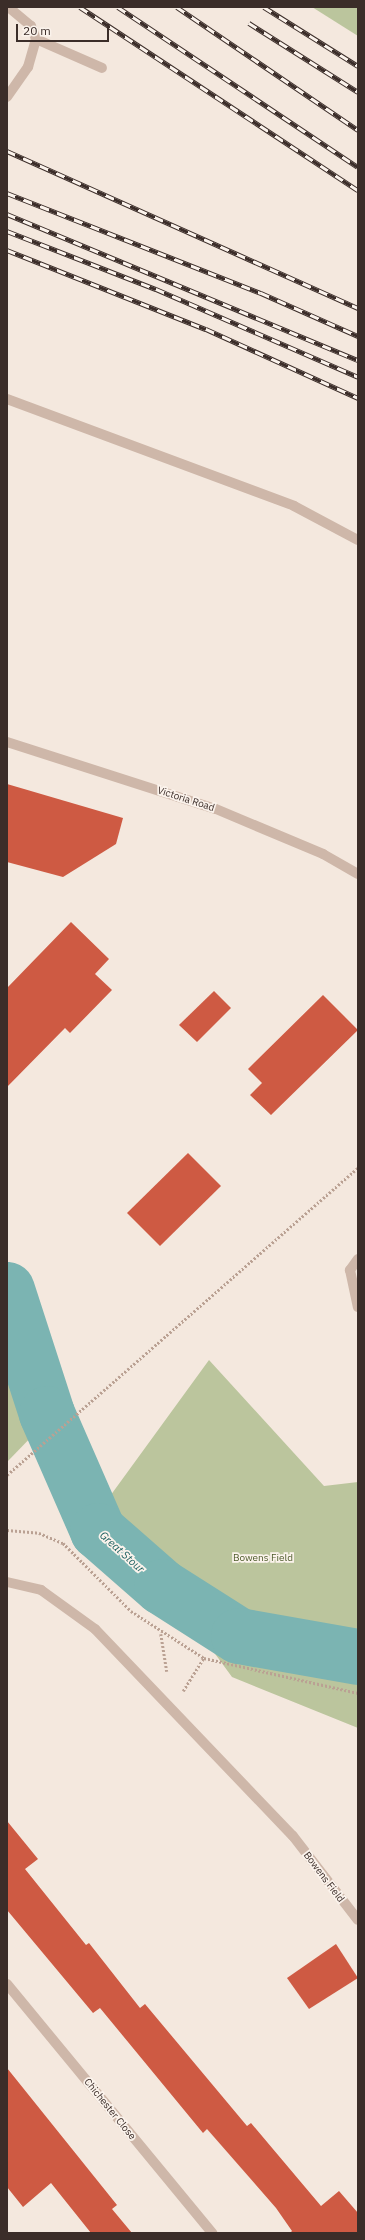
<!DOCTYPE html>
<style>
body{margin:0}
#map{position:relative;width:365px;height:2240px;overflow:hidden;background:#f4e8de;font-family:"IBM Plex Sans",sans-serif}
div>[style]{position:absolute}
.green>*{inset:0;background:#bbc59d}
.river>*{height:56px;margin:-28px;padding:0 28px;transform-origin:28px;border-radius:28px;background:#7bb4b2}
.building>*{inset:0;background:#ce5a43}
.path>*{height:2.5px;margin-top:-1.25px;transform-origin:0;background:repeating-linear-gradient(90deg,#baa193 0 2px,transparent 0 4px)}
.service>*{height:10px;margin:-5px;padding:0 5px;transform-origin:5px;border-radius:5px;background:#ceb7a9}
.minor>*{height:10px;margin:-5px;padding:0 5px;transform-origin:5px;border-radius:5px;background:#ceb7a9}
.tertiary>*{height:10px;margin:-5px;padding:0 5px;transform-origin:5px;border-radius:5px;background:#ceb7a9}
.rail>*{height:4.5px;margin-top:-2.25px;transform-origin:0;background:repeating-linear-gradient(90deg,#fbf3ec 0 9px,#3b2d29 0 18px);box-sizing:border-box;border-block:1px solid #3b2d29}
span{translate:-50% -50%;white-space:nowrap;text-align:center;line-height:1.15;-webkit-text-stroke:3.5px #fbf3ec;paint-order:stroke}
.street-label{font-size:10px;color:#3b2d29}
.park-label{font-size:10px;color:#4d5b2b}
.water-label{font-size:11px;color:#1b5f5f;font-style:italic}
.frame{position:absolute;inset:0;border:8px solid #3b2d29;pointer-events:none}
.scale{position:absolute;left:16px;top:24px;width:93px;height:18px;box-sizing:border-box;border:2px solid #3b2d29;border-top:0;padding-left:5px;font-size:12px;line-height:14px;white-space:nowrap;color:#3b2d29;-webkit-text-stroke:3px #fbf3ec;paint-order:stroke}
</style>
<div id="map">
<div class="green">
<div style="clip-path:polygon(312px 7px,358px 7px,358px 36px)"></div>
<div style="clip-path:polygon(7px 1333px,39px 1429px,7px 1462px)"></div>
<div style="clip-path:polygon(209px 1360px,324px 1486px,358px 1482px,358px 1728px,232px 1677px,105px 1503px)"></div>
</div>
<div class="river">
<div style="left:7px;top:1290px;width:130px;rotate:72.1deg"></div>
<div style="left:47px;top:1414px;width:128px;rotate:66.4deg"></div>
<div style="left:98px;top:1531px;width:85px;rotate:41.2deg"></div>
<div style="left:162px;top:1587px;width:91px;rotate:32.5deg"></div>
<div style="left:239px;top:1636px;width:121px;rotate:10deg"></div>
</div>
<div class="building">
<div style="clip-path:polygon(7px 784px,123px 818px,116px 844px,63px 877px,7px 862px)"></div>
<div style="clip-path:polygon(71px 922px,109px 959px,95px 974px,112px 990px,70px 1033px,65px 1028px,7px 1087px,7px 988px)"></div>
<div style="clip-path:polygon(214px 991px,231px 1008px,197px 1042px,179px 1025px)"></div>
<div style="clip-path:polygon(323px 995px,358px 1030px,271px 1115px,250px 1095px,262px 1083px,248px 1069px)"></div>
<div style="clip-path:polygon(188px 1153px,221px 1186px,160px 1246px,127px 1213px)"></div>
<div style="clip-path:polygon(7px 1821px,38px 1859px,25px 1869px,86px 1945px,89px 1943px,140px 2008px,145px 2004px,247px 2126px,251px 2123px,321px 2206px,339px 2191px,358px 2213px,358px 2233px,290px 2233px,292px 2231px,276px 2208px,207px 2129px,203px 2133px,100px 2008px,93px 2013px,7px 1910px)"></div>
<div style="clip-path:polygon(336px 1944px,358px 1978px,309px 2009px,287px 1978px)"></div>
<div style="clip-path:polygon(7px 2068px,117px 2205px,112px 2209px,132px 2233px,91px 2233px,51px 2183px,23px 2207px,7px 2187px)"></div>
</div>
<div class="path">
<div style="left:7px;top:1475px;width:466px;rotate:-41.2deg"></div>
<div style="left:7px;top:1530px;width:32px;rotate:5deg"></div>
<div style="left:39px;top:1533px;width:26px;rotate:23deg"></div>
<div style="left:63px;top:1543px;width:96px;rotate:45deg"></div>
<div style="left:131px;top:1611px;width:87px;rotate:32.8deg"></div>
<div style="left:204px;top:1658px;width:158px;rotate:12.8deg"></div>
<div style="left:161px;top:1634px;width:38px;rotate:81deg"></div>
<div style="left:183px;top:1691px;width:39px;rotate:-58deg"></div>
</div>
<div class="service">
<div style="left:36px;top:39px;width:72px;rotate:23.7deg"></div>
<div style="left:7px;top:399px;width:306px;rotate:20.4deg"></div>
<div style="left:294px;top:506px;width:72px;rotate:28deg"></div>
<div style="left:358px;top:1259px;width:14px;rotate:126deg"></div>
<div style="left:350px;top:1270px;width:38px;rotate:78deg"></div>
</div>
<div class="minor">
<div style="left:7px;top:97px;width:37px;rotate:-55deg"></div>
<div style="left:28px;top:67px;width:29px;rotate:-74deg"></div>
<div style="left:36px;top:39px;width:14px;rotate:-111deg"></div>
<div style="left:31px;top:26px;width:30px;rotate:-140deg"></div>
<div style="left:7px;top:1582px;width:35px;rotate:13deg"></div>
<div style="left:41px;top:1590px;width:67px;rotate:35.8deg"></div>
<div style="left:95px;top:1629px;width:286px;rotate:46.3deg"></div>
<div style="left:293px;top:1836px;width:106px;rotate:52.3deg"></div>
<div style="left:7px;top:1984px;width:323px;rotate:50.5deg"></div>
</div>
<div class="tertiary">
<div style="left:7px;top:742px;width:219px;rotate:17.8deg"></div>
<div style="left:216px;top:809px;width:116px;rotate:22.8deg"></div>
<div style="left:323px;top:854px;width:40px;rotate:29.7deg"></div>
</div>
<div class="rail">
<div style="left:80px;top:7px;width:333px;rotate:33.4deg"></div>
<div style="left:118px;top:7px;width:288px;rotate:33.7deg"></div>
<div style="left:177px;top:7px;width:219px;rotate:34.2deg"></div>
<div style="left:264px;top:7px;width:111px;rotate:32.1deg"></div>
<div style="left:249px;top:23px;width:129px;rotate:32.3deg"></div>
<div style="left:7px;top:151px;width:385px;rotate:24.1deg"></div>
<div style="left:7px;top:193px;width:273px;rotate:21.5deg"></div>
<div style="left:261px;top:293px;width:106px;rotate:23.9deg"></div>
<div style="left:7px;top:214px;width:380px;rotate:22.6deg"></div>
<div style="left:7px;top:231px;width:160px;rotate:21.3deg"></div>
<div style="left:156px;top:289px;width:220px;rotate:23.5deg"></div>
<div style="left:7px;top:250px;width:214px;rotate:21.7deg"></div>
<div style="left:206px;top:329px;width:167px;rotate:24.4deg"></div>
</div>
<div class="street-label">
<span style="left:186px;top:799px;rotate:18deg">Victoria Road</span>
<span style="left:324px;top:1877px;rotate:53deg">Bowens Field</span>
<span style="left:110px;top:2109px;rotate:51deg">Chichester Close</span>
</div>
<div class="park-label">
<span style="left:263px;top:1558px">Bowens Field</span>
</div>
<div class="water-label">
<span style="left:122px;top:1552px;rotate:42deg">Great Stour</span>
</div>
<div class="frame"></div>
<div class="scale">20 m</div>
</div>
